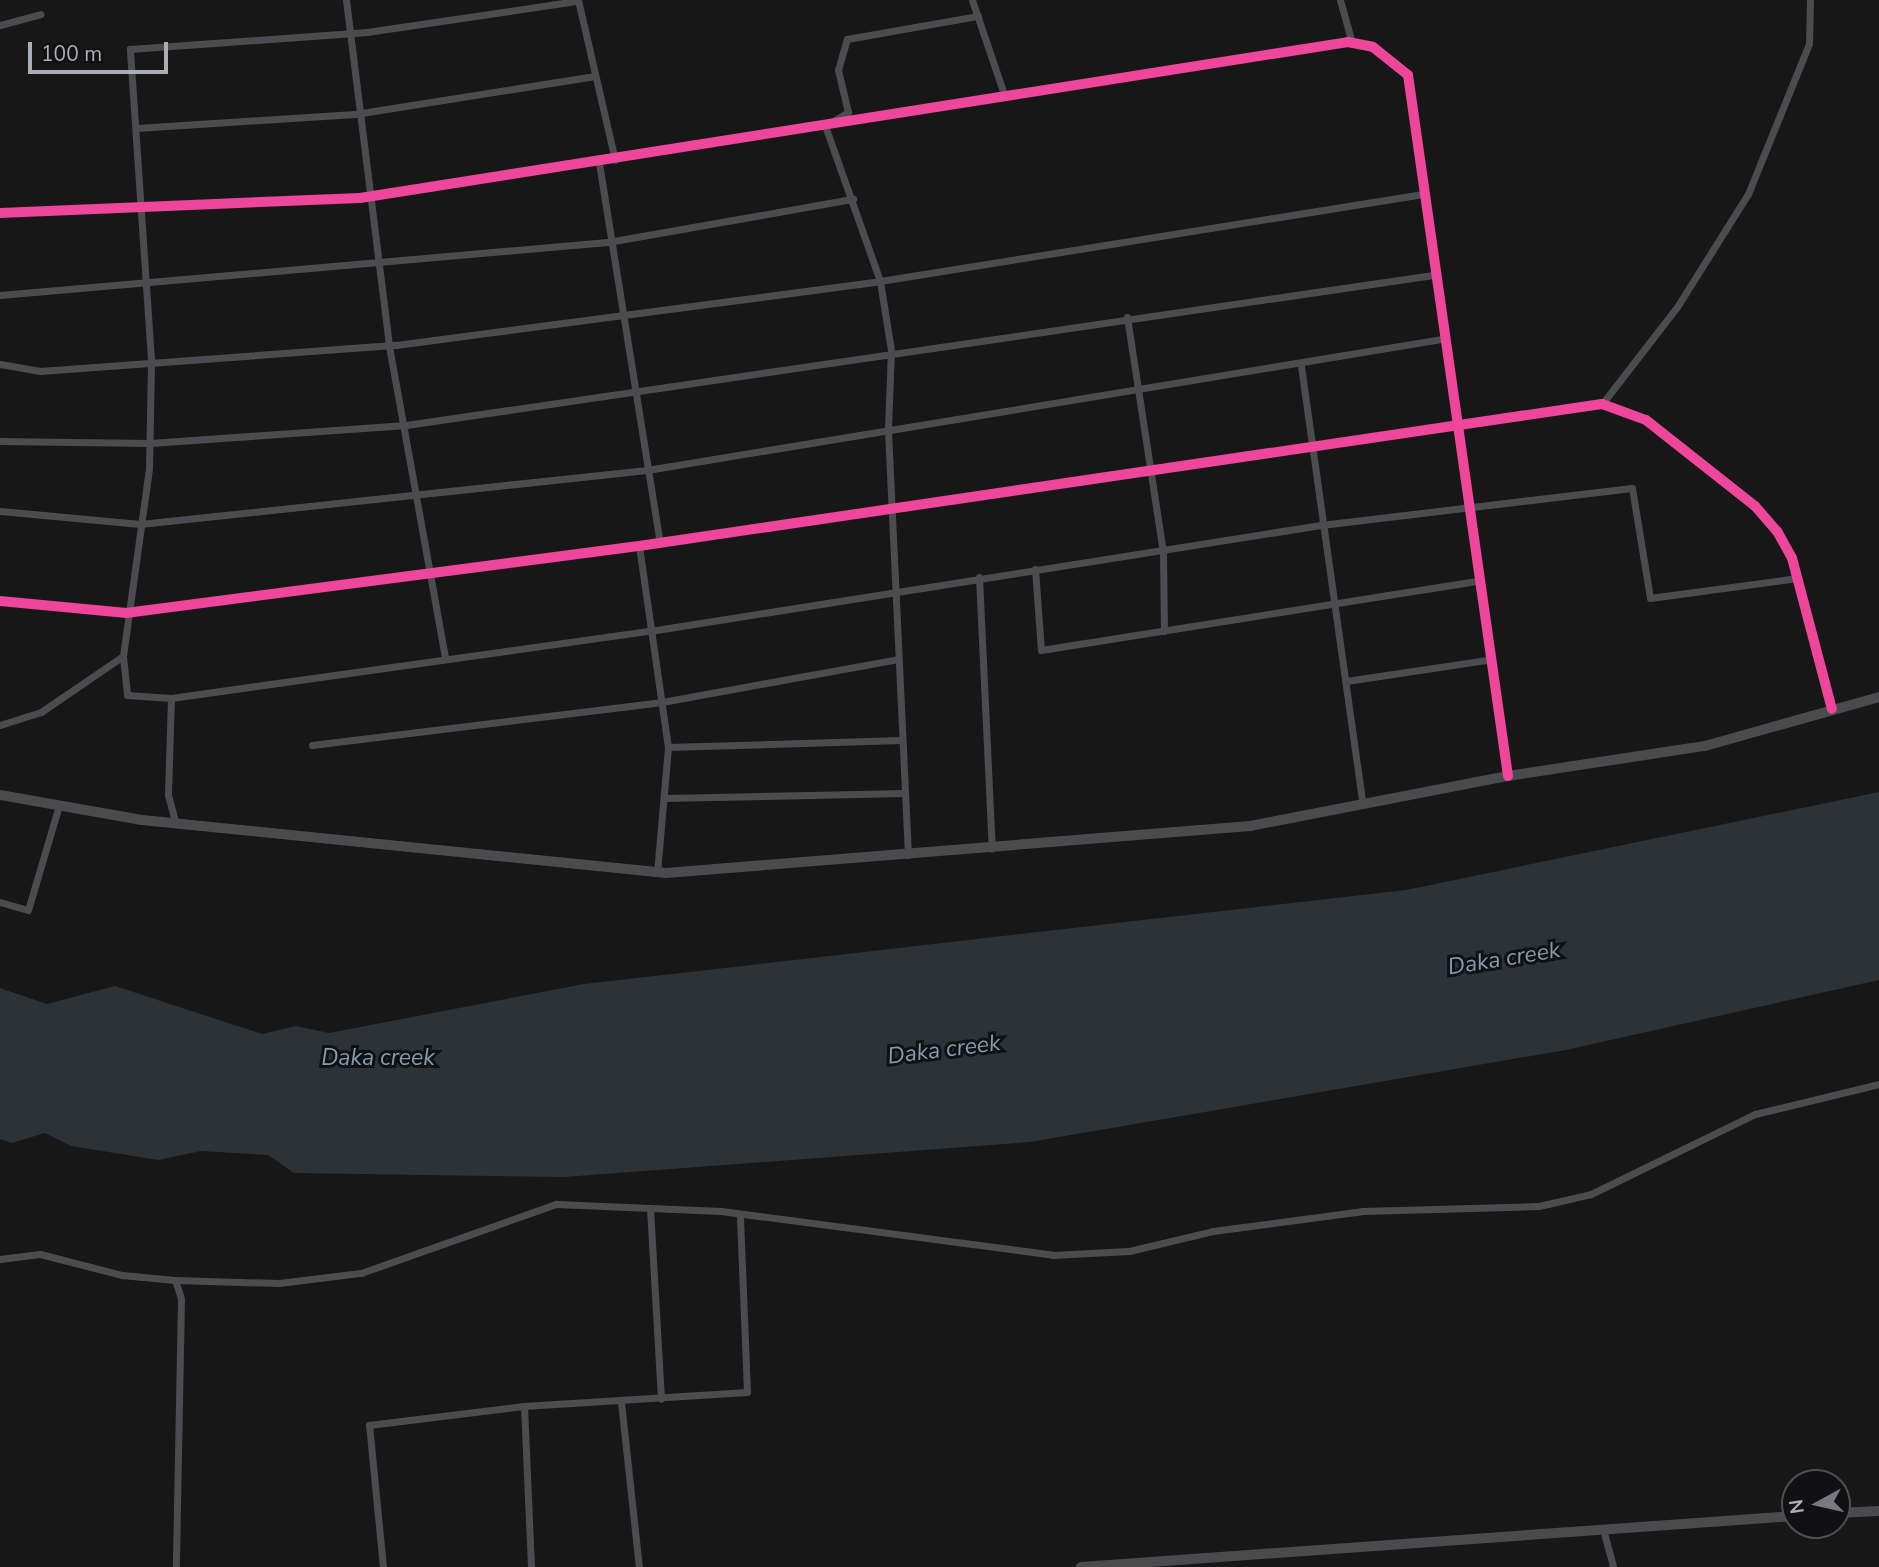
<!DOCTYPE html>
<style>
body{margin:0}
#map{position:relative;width:1879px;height:1567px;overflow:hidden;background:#171717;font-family:"Nunito Sans",sans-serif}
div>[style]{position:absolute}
.water>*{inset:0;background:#2b3238}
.street>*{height:7px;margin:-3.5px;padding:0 3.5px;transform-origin:3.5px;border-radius:3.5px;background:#4b4c50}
.secondary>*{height:10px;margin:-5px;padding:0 5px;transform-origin:5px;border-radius:5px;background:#4a4b4e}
.cycleway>*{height:10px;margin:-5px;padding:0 5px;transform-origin:5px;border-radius:5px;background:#ed469a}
span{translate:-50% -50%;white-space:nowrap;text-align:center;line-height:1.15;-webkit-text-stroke:6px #111113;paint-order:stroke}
.water-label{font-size:23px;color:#829cb0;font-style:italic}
.north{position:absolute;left:1781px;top:1469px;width:70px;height:70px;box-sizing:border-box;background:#111113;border:2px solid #4e5055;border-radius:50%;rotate:262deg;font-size:19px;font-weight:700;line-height:28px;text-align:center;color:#a9aeb7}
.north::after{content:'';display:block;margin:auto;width:24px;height:32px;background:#76797f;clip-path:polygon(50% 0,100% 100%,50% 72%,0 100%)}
.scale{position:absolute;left:28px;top:42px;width:140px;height:32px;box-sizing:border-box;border:4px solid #a9aeb7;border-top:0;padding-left:9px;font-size:21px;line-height:24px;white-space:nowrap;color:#a9aeb7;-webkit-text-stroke:5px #111113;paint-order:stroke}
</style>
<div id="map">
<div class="water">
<div style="clip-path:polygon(1879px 792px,1879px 980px,1566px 1050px,1030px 1142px,564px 1177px,294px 1173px,268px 1155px,201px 1151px,158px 1160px,71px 1146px,45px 1133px,12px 1143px,0 1139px,0 988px,47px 1004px,115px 986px,262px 1034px,296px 1026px,329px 1033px,584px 984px,1406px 890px)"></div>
</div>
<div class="street">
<div style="left:346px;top:0;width:349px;rotate:82.9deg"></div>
<div style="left:389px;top:346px;width:316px;rotate:79.8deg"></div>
<div style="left:578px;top:0;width:164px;rotate:77deg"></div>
<div style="left:972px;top:0;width:102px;rotate:71.2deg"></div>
<div style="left:1340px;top:0;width:45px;rotate:74.4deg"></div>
<div style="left:0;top:25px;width:42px;rotate:-15deg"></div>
<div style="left:137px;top:128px;width:218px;rotate:-3.7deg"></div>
<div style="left:355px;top:114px;width:243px;rotate:-9deg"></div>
<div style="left:599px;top:163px;width:384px;rotate:80.9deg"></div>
<div style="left:0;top:213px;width:360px;rotate:-2.4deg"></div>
<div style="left:360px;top:198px;width:1000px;rotate:-8.97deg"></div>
<div style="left:1348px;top:42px;width:25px;rotate:11deg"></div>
<div style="left:1373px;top:47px;width:45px;rotate:38.7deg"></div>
<div style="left:1408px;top:75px;width:708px;rotate:81.88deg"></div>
<div style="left:0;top:295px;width:610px;rotate:-4.98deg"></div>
<div style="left:608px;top:242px;width:249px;rotate:-10deg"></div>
<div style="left:1127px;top:317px;width:239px;rotate:81.3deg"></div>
<div style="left:1163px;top:553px;width:78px;rotate:89.3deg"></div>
<div style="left:0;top:364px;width:41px;rotate:9.9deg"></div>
<div style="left:40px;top:371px;width:357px;rotate:-4.2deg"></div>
<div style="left:396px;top:345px;width:488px;rotate:-7.5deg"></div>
<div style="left:880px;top:281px;width:550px;rotate:-9.1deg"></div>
<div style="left:1301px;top:366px;width:443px;rotate:82deg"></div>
<div style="left:1602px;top:404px;width:123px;rotate:-52.3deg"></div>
<div style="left:1677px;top:307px;width:133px;rotate:-57.9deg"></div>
<div style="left:1748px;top:194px;width:162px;rotate:-67.9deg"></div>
<div style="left:1809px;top:44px;width:44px;rotate:-88.7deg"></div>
<div style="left:0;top:441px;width:150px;rotate:0.8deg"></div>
<div style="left:150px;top:443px;width:257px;rotate:-4deg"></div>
<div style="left:406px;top:425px;width:1038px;rotate:-8.31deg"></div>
<div style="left:0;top:511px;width:141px;rotate:5.3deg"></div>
<div style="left:140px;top:524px;width:510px;rotate:-6.08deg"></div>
<div style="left:647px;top:470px;width:806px;rotate:-9.36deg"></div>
<div style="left:639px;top:546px;width:203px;rotate:81.8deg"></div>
<div style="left:668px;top:747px;width:125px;rotate:95deg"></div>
<div style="left:1035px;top:569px;width:81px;rotate:85.8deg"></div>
<div style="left:1041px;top:650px;width:441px;rotate:-9deg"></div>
<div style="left:979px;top:577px;width:272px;rotate:87.3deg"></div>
<div style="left:0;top:601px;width:127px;rotate:5.4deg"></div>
<div style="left:126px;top:613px;width:517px;rotate:-7.44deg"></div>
<div style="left:639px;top:546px;width:973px;rotate:-8.39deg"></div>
<div style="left:1602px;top:404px;width:47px;rotate:20deg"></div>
<div style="left:1646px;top:420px;width:139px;rotate:38.3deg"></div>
<div style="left:1755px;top:506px;width:33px;rotate:49deg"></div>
<div style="left:1777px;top:531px;width:31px;rotate:61deg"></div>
<div style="left:1792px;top:558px;width:156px;rotate:75.2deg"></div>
<div style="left:123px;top:656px;width:39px;rotate:84deg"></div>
<div style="left:127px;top:695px;width:44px;rotate:3.9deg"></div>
<div style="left:171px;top:698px;width:484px;rotate:-8deg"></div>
<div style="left:650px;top:631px;width:679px;rotate:-8.98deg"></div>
<div style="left:1321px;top:525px;width:313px;rotate:-6.8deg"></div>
<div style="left:1632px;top:488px;width:111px;rotate:80.7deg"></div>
<div style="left:1650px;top:598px;width:149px;rotate:-7.7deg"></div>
<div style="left:1346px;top:681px;width:143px;rotate:-8.5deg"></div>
<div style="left:171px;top:698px;width:97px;rotate:91.8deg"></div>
<div style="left:168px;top:795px;width:30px;rotate:75deg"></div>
<div style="left:0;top:725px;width:43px;rotate:-17.6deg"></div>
<div style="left:41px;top:712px;width:99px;rotate:-34.3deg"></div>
<div style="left:123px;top:656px;width:190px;rotate:-82.1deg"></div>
<div style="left:149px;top:468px;width:109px;rotate:-88.9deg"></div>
<div style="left:151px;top:359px;width:311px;rotate:-93.9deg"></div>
<div style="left:130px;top:49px;width:238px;rotate:-4.1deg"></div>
<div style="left:367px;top:32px;width:213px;rotate:-8.4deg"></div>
<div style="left:312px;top:745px;width:353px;rotate:-7deg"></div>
<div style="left:662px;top:702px;width:240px;rotate:-10.3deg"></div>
<div style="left:668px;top:747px;width:234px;rotate:-1.7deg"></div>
<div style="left:665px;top:798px;width:240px;rotate:-1.2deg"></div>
<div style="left:908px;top:855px;width:427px;rotate:-92.7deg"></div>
<div style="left:888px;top:428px;width:78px;rotate:-87.8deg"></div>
<div style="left:891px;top:350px;width:70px;rotate:-99.1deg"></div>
<div style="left:880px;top:281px;width:164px;rotate:-109.5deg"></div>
<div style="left:825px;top:126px;width:27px;rotate:-31deg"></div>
<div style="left:848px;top:112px;width:43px;rotate:-103.4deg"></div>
<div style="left:838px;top:70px;width:32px;rotate:-74deg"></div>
<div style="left:847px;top:39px;width:133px;rotate:-10deg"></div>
<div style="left:0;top:902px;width:29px;rotate:16deg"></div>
<div style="left:28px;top:910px;width:105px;rotate:-73.5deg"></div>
<div style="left:650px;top:1208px;width:191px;rotate:86.7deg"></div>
<div style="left:0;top:1259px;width:40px;rotate:-7.1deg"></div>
<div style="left:40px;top:1254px;width:85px;rotate:14.4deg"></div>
<div style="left:122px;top:1275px;width:53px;rotate:5.4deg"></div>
<div style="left:175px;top:1280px;width:20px;rotate:72deg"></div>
<div style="left:181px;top:1299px;width:268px;rotate:91.1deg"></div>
<div style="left:175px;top:1280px;width:104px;rotate:1.7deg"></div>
<div style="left:279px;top:1283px;width:83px;rotate:-7deg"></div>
<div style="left:361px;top:1273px;width:207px;rotate:-19.5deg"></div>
<div style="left:556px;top:1204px;width:165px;rotate:2.4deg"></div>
<div style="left:721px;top:1211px;width:335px;rotate:7.5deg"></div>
<div style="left:1053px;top:1255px;width:76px;rotate:-3deg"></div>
<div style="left:1129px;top:1251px;width:86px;rotate:-13.4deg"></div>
<div style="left:1213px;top:1231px;width:150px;rotate:-7.6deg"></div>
<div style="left:1362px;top:1211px;width:177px;rotate:-1.6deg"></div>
<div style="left:1539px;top:1206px;width:53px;rotate:-13deg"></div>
<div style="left:1591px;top:1194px;width:182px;rotate:-26deg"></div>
<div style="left:1755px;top:1114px;width:128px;rotate:-13.6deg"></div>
<div style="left:621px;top:1402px;width:166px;rotate:83.8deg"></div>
<div style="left:524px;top:1406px;width:161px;rotate:87.5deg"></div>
<div style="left:1603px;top:1529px;width:39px;rotate:75deg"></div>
<div style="left:383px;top:1567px;width:143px;rotate:-95.6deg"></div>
<div style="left:369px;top:1425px;width:156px;rotate:-7deg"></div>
<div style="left:524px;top:1406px;width:223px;rotate:-3.6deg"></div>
<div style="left:747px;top:1392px;width:178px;rotate:-92.3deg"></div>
</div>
<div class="secondary">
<div style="left:0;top:795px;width:144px;rotate:10deg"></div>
<div style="left:142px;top:820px;width:527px;rotate:5.78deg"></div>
<div style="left:666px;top:873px;width:586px;rotate:-4.6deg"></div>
<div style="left:1250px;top:826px;width:263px;rotate:-11deg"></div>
<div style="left:1508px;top:776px;width:199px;rotate:-8.7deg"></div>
<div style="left:1705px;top:746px;width:181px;rotate:-15.7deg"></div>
<div style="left:1837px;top:1513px;width:42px;rotate:-2.7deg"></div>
<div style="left:1081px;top:1567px;width:716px;rotate:-4.09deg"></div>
</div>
<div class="cycleway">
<div style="left:0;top:213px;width:360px;rotate:-2.4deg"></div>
<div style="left:360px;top:198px;width:1000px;rotate:-8.97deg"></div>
<div style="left:1348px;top:42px;width:25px;rotate:11deg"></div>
<div style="left:1373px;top:47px;width:45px;rotate:38.7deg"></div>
<div style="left:1408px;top:75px;width:708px;rotate:81.88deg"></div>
<div style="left:0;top:601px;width:127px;rotate:5.4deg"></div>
<div style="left:126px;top:613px;width:517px;rotate:-7.44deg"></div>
<div style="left:639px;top:546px;width:973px;rotate:-8.39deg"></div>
<div style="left:1602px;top:404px;width:47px;rotate:20deg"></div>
<div style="left:1646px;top:420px;width:139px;rotate:38.3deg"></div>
<div style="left:1755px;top:506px;width:33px;rotate:49deg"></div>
<div style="left:1777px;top:531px;width:31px;rotate:61deg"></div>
<div style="left:1792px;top:558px;width:156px;rotate:75.2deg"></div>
</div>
<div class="water-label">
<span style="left:1504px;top:959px;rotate:-9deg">Daka creek</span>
<span style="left:944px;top:1050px;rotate:-7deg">Daka creek</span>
<span style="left:378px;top:1058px">Daka creek</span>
</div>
<div class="north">N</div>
<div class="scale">100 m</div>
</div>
